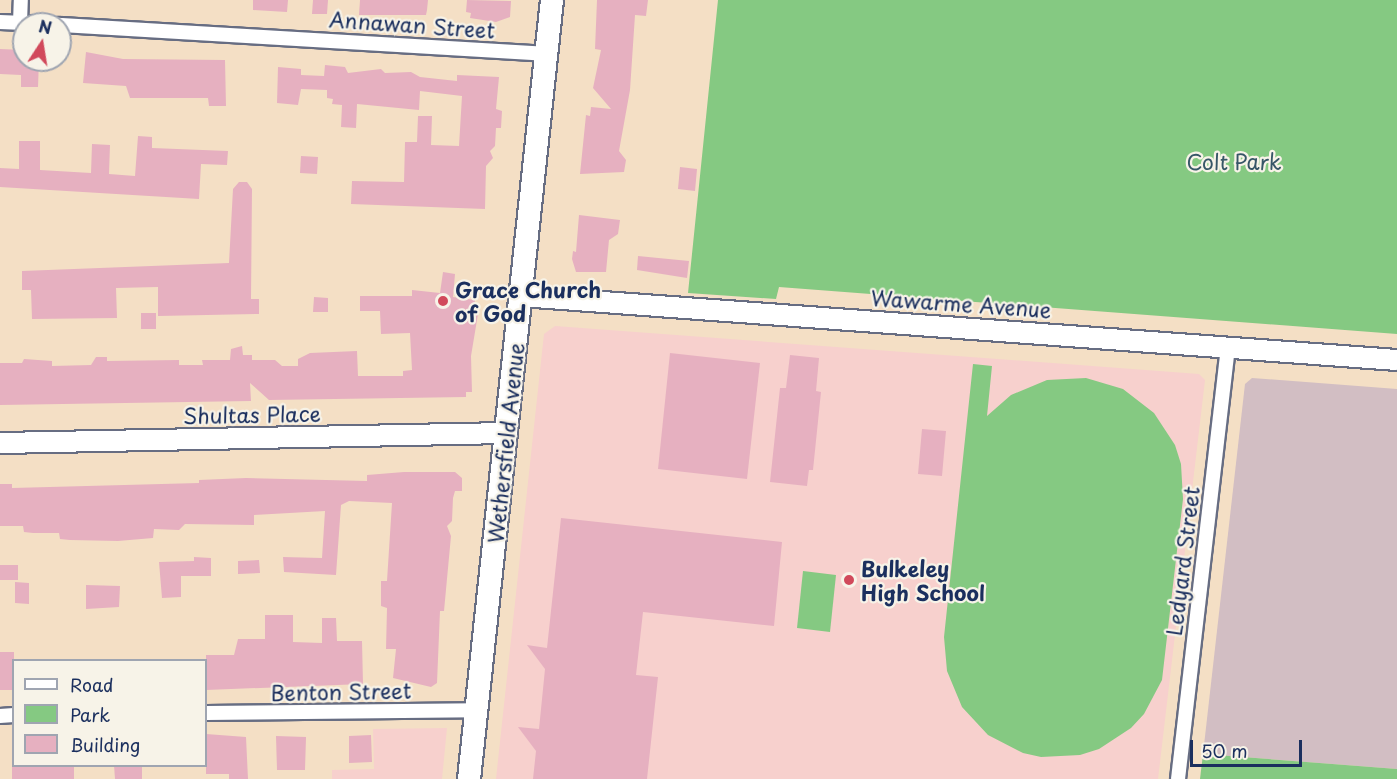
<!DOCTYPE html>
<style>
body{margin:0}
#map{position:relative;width:1397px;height:779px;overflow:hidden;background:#f4dfc5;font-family:"Playpen Sans",sans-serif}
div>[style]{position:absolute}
.built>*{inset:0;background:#f7d0cd}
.industrial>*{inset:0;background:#d2bec3}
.green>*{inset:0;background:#85c982}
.building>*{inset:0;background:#e6b0c0}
.roads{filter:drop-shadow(2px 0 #676d82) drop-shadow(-2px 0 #676d82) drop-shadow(0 2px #676d82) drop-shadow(0 -2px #676d82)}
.street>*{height:14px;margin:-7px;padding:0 7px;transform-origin:7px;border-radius:7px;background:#fff}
.secondary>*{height:20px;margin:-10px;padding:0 10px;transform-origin:10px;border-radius:10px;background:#fff}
.primary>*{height:22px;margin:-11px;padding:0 11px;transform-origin:11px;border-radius:11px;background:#fff}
.dots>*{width:16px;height:16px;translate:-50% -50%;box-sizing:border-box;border:3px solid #f7f3e8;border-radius:50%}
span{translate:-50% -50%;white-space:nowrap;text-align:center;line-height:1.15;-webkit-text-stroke:4.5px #f7f3e8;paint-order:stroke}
.street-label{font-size:21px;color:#1b2f5e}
.park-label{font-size:21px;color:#365667}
.poi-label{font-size:21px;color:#1b2f5e;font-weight:700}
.left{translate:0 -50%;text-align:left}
.legend{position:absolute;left:12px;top:659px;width:195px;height:108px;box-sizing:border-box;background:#f7f3e8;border:2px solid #9fa5b1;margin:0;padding:8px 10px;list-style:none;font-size:18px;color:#1b2f5e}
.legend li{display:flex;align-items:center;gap:12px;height:30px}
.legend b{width:30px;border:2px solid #9fa5b1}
.north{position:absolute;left:12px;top:12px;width:60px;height:60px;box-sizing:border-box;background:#f7f3e8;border:2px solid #9fa5b1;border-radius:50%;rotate:12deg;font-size:16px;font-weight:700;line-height:24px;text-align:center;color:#1b2f5e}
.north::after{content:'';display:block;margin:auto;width:21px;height:27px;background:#d1495b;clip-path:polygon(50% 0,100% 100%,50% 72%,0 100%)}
.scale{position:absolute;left:1190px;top:740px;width:112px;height:27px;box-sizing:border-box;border:3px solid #1b2f5e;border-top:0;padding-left:8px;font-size:18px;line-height:21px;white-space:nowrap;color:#1b2f5e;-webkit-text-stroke:4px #f7f3e8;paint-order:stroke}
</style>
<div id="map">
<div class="built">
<div style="clip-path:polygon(555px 326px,1199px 374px,1205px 380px,1158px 779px,496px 779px,544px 334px)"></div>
<div style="clip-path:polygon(447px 728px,442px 779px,332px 779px,332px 770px,374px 769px,373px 729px)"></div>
</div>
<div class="industrial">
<div style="clip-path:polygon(1252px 378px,1397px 389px,1397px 769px,1203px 754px,1245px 384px)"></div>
</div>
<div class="green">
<div style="clip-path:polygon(718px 0,1397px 0,1397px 334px,779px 287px,776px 299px,688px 293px)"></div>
<div style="clip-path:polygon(973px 364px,992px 366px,987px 416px,1011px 395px,1047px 380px,1086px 378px,1123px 389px,1154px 413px,1175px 445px,1181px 464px,1183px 499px,1162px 680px,1144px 714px,1131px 728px,1099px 749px,1080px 755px,1041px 757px,1023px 753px,988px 735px,962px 707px,947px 671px,944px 637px)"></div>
<div style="clip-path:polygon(803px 571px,836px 575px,830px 632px,797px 628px)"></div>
<div style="clip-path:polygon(1203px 754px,1397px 769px,1397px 779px,1200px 779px)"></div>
</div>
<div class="building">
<div style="clip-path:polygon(253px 0,288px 0,287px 12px,253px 10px)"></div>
<div style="clip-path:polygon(313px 0,328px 0,327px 14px,312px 14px)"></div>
<div style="clip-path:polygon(360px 0,428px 0,427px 10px,426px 15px,359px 15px)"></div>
<div style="clip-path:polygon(467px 0,511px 1px,510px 17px,496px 22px,470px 18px,471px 13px,466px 12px)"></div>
<div style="clip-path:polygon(597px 0,648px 0,646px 16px,635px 15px,630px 90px,619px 151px,626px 160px,624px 172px,580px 174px,586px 115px,590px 116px,591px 107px,611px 109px,593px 88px,601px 50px,595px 49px)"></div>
<div style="clip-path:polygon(0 49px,24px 50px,24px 60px,39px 60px,38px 87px,21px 87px,21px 75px,0 74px)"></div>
<div style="clip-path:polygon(86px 52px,123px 59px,225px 60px,226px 106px,209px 106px,208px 98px,130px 98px,126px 86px,83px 83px)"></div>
<div style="clip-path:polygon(325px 65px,345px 67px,348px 73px,381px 69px,385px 73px,411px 72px,420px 77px,457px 81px,457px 75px,499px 77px,496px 109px,502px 111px,501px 128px,496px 128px,495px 146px,490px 151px,493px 158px,486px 166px,485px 209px,351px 204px,352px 181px,404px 182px,405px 142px,417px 142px,418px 116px,432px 116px,431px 145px,459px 146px,462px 96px,420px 91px,419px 110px,357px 104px,356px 128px,341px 127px,342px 105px,332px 104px,333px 99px,327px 98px,327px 90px,301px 89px,298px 105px,277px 103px,278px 67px,301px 69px,301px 75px,324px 76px)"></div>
<div style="clip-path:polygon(138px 136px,152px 137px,152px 148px,228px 151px,227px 165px,201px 164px,199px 199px,0 187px,0 168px,19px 169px,19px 141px,40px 141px,40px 170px,91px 173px,92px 144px,110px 145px,109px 174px,135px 176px)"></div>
<div style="clip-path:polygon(301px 156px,318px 157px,317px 174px,300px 173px)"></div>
<div style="clip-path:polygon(680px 167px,697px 169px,695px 191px,678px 189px)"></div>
<div style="clip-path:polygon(239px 182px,247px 182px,252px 189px,251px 299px,259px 299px,259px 314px,158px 316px,158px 287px,116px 288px,117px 318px,32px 319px,31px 290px,22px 290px,22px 271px,229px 263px,233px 189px)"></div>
<div style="clip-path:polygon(579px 215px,620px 220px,618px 234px,609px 240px,606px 272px,576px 272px,572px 259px,573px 251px,576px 252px)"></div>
<div style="clip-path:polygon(638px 256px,689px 261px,687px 278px,637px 270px)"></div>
<div style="clip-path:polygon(443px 272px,455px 274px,453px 297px,475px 300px,474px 307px,479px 308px,471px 356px,472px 392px,466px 392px,466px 397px,269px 400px,250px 383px,251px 401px,0 405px,0 363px,22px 363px,24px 359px,52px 361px,52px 366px,91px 365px,96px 357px,107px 357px,107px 361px,179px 360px,179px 365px,203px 365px,202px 360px,230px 360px,231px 349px,242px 346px,243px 355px,252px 355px,252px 360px,275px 360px,282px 366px,298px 366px,298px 359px,310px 353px,357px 351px,358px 376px,403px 376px,403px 371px,412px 370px,410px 333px,381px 334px,380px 311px,360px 311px,360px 296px,412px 296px,412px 290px,440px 293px)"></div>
<div style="clip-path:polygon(314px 297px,328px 298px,328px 312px,313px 312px)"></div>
<div style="clip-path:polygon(141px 313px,156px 313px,156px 329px,141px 329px)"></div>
<div style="clip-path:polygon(670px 353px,760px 363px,747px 479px,658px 469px)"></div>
<div style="clip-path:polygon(790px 355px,819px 358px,816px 391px,821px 392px,813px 470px,809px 470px,807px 486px,770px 482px,780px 388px,786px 388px)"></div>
<div style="clip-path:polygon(922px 429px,946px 431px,942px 476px,918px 474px)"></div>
<div style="clip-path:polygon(404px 472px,455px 472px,462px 478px,462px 491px,455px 491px,453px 498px,452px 521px,447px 526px,451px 536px,444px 611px,440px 611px,437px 683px,431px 687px,393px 678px,396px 649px,386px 649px,387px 608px,381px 606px,381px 581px,387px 581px,392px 503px,349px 501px,341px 505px,336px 575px,284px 572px,283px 557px,322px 558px,325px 511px,254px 515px,254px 525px,185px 524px,179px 530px,154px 529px,153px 538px,118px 541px,70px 540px,60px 539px,59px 533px,33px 533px,24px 532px,23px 526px,0 526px,0 484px,12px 484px,12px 488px,199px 483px,199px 480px,246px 478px,367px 481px,367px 475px)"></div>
<div style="clip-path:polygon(561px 518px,782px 542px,774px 626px,643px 612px,636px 675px,658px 677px,647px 779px,533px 779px,536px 751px,518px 727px,539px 729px,545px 669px,527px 645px,547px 648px)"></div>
<div style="clip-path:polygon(194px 557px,211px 558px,211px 576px,181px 576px,181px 597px,162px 598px,159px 562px,194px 561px)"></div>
<div style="clip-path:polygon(259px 560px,260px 573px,238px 574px,238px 561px)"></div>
<div style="clip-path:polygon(0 565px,18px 565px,18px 580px,0 580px)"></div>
<div style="clip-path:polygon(15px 582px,29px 583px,29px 604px,15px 603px)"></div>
<div style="clip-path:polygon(86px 585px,120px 586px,119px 607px,86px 609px)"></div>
<div style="clip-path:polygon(265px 615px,293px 615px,293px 642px,322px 643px,322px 618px,336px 618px,337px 641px,362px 641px,363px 684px,206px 690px,206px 655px,234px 655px,238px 639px,265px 639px)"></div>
<div style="clip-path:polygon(0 652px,14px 652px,14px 690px,0 690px)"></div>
<div style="clip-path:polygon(206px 734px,246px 737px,248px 779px,229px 779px,229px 774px,206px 774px)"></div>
<div style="clip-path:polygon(371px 735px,372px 762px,349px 763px,349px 736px)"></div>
<div style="clip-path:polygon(276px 736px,306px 737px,305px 770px,277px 770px)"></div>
<div style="clip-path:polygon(12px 765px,74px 765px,74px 779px,12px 779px)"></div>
<div style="clip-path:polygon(114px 765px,142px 765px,142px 779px,115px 779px)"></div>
</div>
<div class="roads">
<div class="street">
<div style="left:0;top:22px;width:48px;rotate:2.4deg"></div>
<div style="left:20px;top:23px;width:23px;rotate:-88deg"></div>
<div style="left:60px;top:25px;width:487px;rotate:3.4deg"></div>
<div style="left:206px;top:713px;width:270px;rotate:-0.6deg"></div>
<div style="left:0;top:716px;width:14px;rotate:-4deg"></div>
<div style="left:1178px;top:779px;width:435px;rotate:-83.4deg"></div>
</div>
<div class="secondary">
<div style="left:521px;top:296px;width:878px;rotate:4.18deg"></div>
<div style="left:0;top:443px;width:506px;rotate:-1.13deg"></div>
</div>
<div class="primary">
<div style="left:469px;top:779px;width:783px;rotate:-83.92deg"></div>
</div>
</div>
<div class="dots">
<div style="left:443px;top:301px;background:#d1495b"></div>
<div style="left:849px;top:580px;background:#d1495b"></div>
</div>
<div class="street-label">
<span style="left:412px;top:24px;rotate:4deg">Annawan Street</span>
<span style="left:961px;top:303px;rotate:4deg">Wawarme Avenue</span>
<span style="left:252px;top:414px;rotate:-1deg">Shultas Place</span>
<span style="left:505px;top:443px;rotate:-84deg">Wethersfield Avenue</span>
<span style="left:1182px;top:561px;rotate:-83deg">Ledyard Street</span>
<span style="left:341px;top:691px;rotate:-1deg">Benton Street</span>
</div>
<div class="park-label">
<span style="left:1234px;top:161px">Colt Park</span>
</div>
<div class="poi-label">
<span class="left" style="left:455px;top:301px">Grace Church<br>of God</span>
<span class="left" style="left:861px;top:580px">Bulkeley<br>High School</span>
</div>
<ul class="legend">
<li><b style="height:8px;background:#fff"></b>Road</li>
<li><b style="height:16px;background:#85c982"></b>Park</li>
<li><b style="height:16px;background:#e6b0c0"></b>Building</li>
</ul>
<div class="north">N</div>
<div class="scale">50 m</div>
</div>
